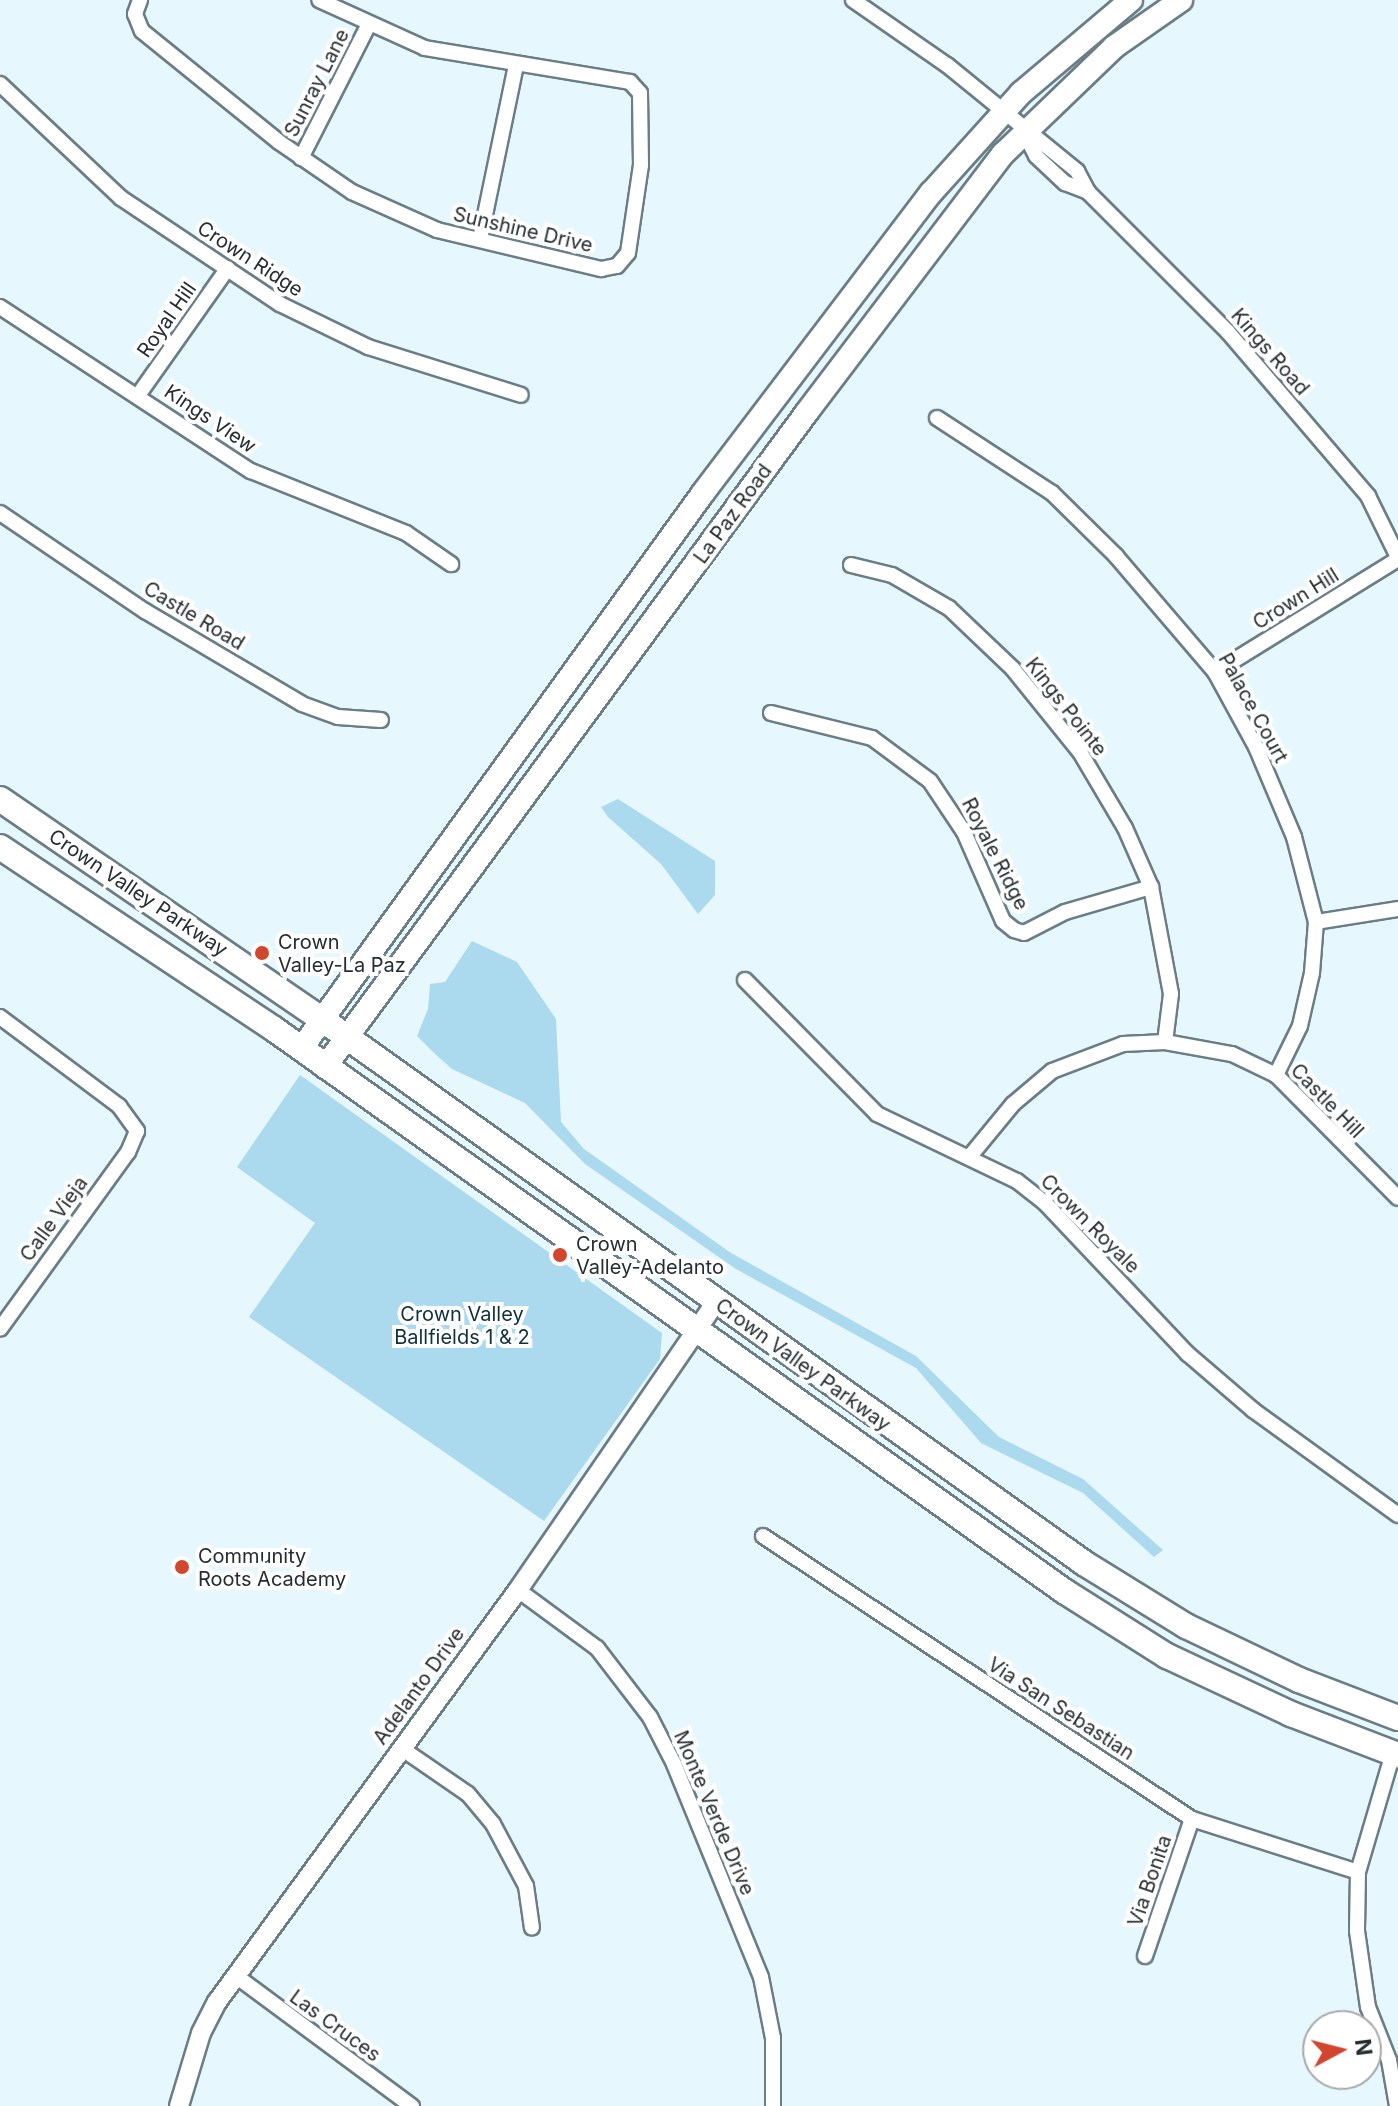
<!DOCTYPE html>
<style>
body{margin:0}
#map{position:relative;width:1398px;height:2106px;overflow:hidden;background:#e6f7fe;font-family:Inter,sans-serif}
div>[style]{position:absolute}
.green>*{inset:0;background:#abd9ed}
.roads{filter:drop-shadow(2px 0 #6b7d85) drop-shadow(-2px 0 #6b7d85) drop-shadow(0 2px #6b7d85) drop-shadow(0 -2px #6b7d85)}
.minor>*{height:14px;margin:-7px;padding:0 7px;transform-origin:7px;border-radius:7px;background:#fff}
.tertiary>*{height:18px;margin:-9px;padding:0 9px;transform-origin:9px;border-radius:9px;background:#fff}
.secondary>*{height:22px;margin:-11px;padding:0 11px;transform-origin:11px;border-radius:11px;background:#fff}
.primary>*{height:24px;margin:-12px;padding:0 12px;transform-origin:12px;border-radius:12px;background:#fff}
.dots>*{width:22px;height:22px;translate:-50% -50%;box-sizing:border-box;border:4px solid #fff;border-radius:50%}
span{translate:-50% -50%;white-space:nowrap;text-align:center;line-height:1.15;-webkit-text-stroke:8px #fff;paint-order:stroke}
.street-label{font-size:20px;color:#252d30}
.poi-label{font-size:20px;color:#252d30}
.left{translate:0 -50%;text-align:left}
.park-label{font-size:20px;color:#0f303c}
.north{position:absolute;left:1302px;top:2010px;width:80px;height:80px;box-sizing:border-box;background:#fff;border:2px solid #a8abac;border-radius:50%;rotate:83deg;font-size:22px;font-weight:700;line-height:32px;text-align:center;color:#252d30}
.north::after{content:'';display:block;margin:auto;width:28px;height:36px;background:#d24630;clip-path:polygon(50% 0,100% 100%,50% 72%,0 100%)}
</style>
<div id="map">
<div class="green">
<div style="clip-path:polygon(618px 799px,715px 861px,715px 895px,698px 914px,661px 864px,608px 817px,601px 807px)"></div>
<div style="clip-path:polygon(472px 941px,517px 962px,556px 1019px,561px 1122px,584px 1149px,731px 1253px,916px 1356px,999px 1437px,1083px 1479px,1163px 1550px,1154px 1557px,1083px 1493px,981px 1443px,916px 1368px,736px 1269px,585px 1164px,525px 1103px,452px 1069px,434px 1053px,417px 1036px,428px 1009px,430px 984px,445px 982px)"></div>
<div style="clip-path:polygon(300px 1075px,662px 1333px,660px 1359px,544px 1521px,249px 1317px,315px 1223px,237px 1167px)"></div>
</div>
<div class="roads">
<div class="minor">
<div style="left:140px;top:0;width:15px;rotate:110deg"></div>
<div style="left:135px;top:14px;width:18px;rotate:68deg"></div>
<div style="left:142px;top:31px;width:176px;rotate:39deg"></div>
<div style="left:279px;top:142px;width:88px;rotate:34.4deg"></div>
<div style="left:352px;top:192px;width:93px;rotate:24.1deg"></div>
<div style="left:437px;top:230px;width:169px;rotate:13.4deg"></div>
<div style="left:601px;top:269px;width:16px;rotate:-11deg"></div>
<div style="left:617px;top:266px;width:17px;rotate:-50deg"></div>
<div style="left:628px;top:253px;width:89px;rotate:-81.6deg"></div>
<div style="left:641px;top:165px;width:72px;rotate:-90.8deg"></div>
<div style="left:640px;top:93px;width:15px;rotate:-132deg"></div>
<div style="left:630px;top:82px;width:208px;rotate:-170.6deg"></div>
<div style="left:425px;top:48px;width:116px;rotate:-155.6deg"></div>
<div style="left:853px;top:0;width:114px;rotate:34.7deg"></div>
<div style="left:947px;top:65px;width:168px;rotate:39.2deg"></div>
<div style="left:1077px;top:171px;width:24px;rotate:62deg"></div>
<div style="left:1088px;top:192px;width:198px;rotate:45deg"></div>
<div style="left:1228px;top:332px;width:216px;rotate:49.5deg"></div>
<div style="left:1368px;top:496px;width:68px;rotate:63.8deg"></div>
<div style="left:0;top:84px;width:166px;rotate:43.3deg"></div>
<div style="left:121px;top:198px;width:191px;rotate:33.7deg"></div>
<div style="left:280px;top:304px;width:98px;rotate:26deg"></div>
<div style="left:368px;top:347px;width:160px;rotate:17.4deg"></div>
<div style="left:1024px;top:132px;width:27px;rotate:63deg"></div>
<div style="left:1036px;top:156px;width:40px;rotate:43deg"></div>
<div style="left:1065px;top:183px;width:25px;rotate:21deg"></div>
<div style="left:301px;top:158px;width:148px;rotate:-63.1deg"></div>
<div style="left:480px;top:239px;width:178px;rotate:-78.3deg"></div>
<div style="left:0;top:307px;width:300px;rotate:33.2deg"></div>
<div style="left:251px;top:471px;width:167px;rotate:21.8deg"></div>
<div style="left:406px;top:533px;width:55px;rotate:34.6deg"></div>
<div style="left:139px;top:394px;width:154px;rotate:-54.8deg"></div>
<div style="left:937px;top:418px;width:137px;rotate:33.1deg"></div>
<div style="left:1052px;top:493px;width:90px;rotate:44.5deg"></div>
<div style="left:1116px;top:556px;width:153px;rotate:49.5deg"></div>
<div style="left:1215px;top:672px;width:85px;rotate:61.3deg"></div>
<div style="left:1256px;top:747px;width:98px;rotate:67.1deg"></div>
<div style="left:1294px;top:837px;width:88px;rotate:75.5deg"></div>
<div style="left:1316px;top:922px;width:51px;rotate:94.5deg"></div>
<div style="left:1312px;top:973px;width:54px;rotate:102.8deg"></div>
<div style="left:1300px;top:1026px;width:55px;rotate:116.1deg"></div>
<div style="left:0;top:513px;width:175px;rotate:34.1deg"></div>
<div style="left:145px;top:611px;width:182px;rotate:30.6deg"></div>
<div style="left:302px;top:704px;width:38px;rotate:20deg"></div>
<div style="left:338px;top:717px;width:43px;rotate:4deg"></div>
<div style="left:851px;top:565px;width:42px;rotate:13.7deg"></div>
<div style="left:892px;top:575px;width:66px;rotate:30.1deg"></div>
<div style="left:949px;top:608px;width:88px;rotate:43.6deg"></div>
<div style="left:1013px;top:669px;width:107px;rotate:51.1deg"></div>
<div style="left:1080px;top:752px;width:88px;rotate:59.4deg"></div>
<div style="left:1125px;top:828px;width:64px;rotate:66.2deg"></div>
<div style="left:1151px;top:887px;width:109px;rotate:79.4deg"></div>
<div style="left:1171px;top:994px;width:48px;rotate:97.1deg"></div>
<div style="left:1215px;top:672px;width:215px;rotate:-31.7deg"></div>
<div style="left:771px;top:713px;width:104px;rotate:13.9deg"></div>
<div style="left:872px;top:738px;width:72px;rotate:36.6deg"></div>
<div style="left:930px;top:781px;width:61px;rotate:56.3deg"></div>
<div style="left:964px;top:832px;width:97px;rotate:66.3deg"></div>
<div style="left:1003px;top:921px;width:14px;rotate:39deg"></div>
<div style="left:1014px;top:930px;width:10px;rotate:17deg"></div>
<div style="left:1024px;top:933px;width:46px;rotate:-27.1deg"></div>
<div style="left:1065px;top:912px;width:90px;rotate:-16.2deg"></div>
<div style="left:1316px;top:922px;width:83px;rotate:-9deg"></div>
<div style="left:745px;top:980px;width:188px;rotate:45.4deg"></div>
<div style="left:877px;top:1114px;width:155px;rotate:25.6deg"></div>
<div style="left:1017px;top:1181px;width:36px;rotate:38deg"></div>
<div style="left:1045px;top:1203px;width:208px;rotate:46.6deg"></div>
<div style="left:1188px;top:1354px;width:86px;rotate:40.7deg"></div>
<div style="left:1253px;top:1410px;width:179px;rotate:35.9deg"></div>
<div style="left:0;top:1017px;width:149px;rotate:36.8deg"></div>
<div style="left:119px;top:1106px;width:31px;rotate:54deg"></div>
<div style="left:137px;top:1131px;width:23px;rotate:113deg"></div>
<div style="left:128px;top:1152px;width:218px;rotate:125.9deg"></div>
<div style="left:971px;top:1155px;width:66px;rotate:-50.5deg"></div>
<div style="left:1013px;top:1104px;width:51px;rotate:-40.2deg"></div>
<div style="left:1052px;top:1071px;width:76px;rotate:-20.8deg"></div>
<div style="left:1123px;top:1044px;width:42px;rotate:-2.7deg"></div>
<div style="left:1165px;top:1042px;width:68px;rotate:10.2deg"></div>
<div style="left:1232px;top:1054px;width:49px;rotate:25.5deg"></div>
<div style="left:1276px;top:1075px;width:173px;rotate:45.2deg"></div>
<div style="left:763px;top:1536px;width:514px;rotate:33.41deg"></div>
<div style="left:1192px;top:1819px;width:174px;rotate:17.7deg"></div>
<div style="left:518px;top:1590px;width:98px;rotate:36.3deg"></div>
<div style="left:597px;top:1648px;width:87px;rotate:52.5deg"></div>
<div style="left:650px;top:1717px;width:53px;rotate:62.9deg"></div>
<div style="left:674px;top:1764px;width:230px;rotate:67.8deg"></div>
<div style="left:761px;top:1977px;width:62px;rotate:78.9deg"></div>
<div style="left:773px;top:2038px;width:68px;rotate:90deg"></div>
<div style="left:401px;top:1748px;width:81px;rotate:34.5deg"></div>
<div style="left:468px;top:1794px;width:39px;rotate:50deg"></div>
<div style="left:493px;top:1824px;width:70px;rotate:62deg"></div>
<div style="left:526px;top:1886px;width:42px;rotate:81.9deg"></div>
<div style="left:1393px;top:1753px;width:124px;rotate:106.4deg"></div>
<div style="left:1358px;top:1872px;width:59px;rotate:91deg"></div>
<div style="left:1357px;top:1931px;width:77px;rotate:81.8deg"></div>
<div style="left:1368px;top:2007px;width:57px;rotate:68.4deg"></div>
<div style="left:1389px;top:2060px;width:47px;rotate:80.1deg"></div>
<div style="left:1145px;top:1956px;width:145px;rotate:-71.1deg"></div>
<div style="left:236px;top:1976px;width:219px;rotate:36.5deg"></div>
</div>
<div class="tertiary">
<div style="left:179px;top:2106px;width:76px;rotate:-73.2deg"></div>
<div style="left:201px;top:2033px;width:35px;rotate:-63deg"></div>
<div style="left:217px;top:2002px;width:510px;rotate:-53.85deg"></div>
<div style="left:518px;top:1590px;width:349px;rotate:-55.5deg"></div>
</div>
<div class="secondary">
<div style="left:301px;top:1049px;width:686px;rotate:-54.13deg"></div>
<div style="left:703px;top:493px;width:377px;rotate:-52.8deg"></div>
<div style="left:931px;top:193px;width:135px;rotate:-48deg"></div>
<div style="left:1021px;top:93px;width:144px;rotate:-40.2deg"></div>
<div style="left:325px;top:1067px;width:813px;rotate:-53.65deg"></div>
<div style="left:807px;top:412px;width:324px;rotate:-52.8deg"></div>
<div style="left:1003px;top:154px;width:154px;rotate:-43.9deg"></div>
<div style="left:1114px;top:47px;width:82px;rotate:-35deg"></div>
</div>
<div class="primary">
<div style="left:0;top:799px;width:391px;rotate:34.4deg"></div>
<div style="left:323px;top:1020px;width:935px;rotate:35.51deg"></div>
<div style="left:1084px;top:1563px;width:120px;rotate:31.7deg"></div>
<div style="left:1186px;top:1626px;width:125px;rotate:25.5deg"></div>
<div style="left:1299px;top:1680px;width:106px;rotate:21deg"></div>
<div style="left:0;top:847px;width:329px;rotate:33.6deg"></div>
<div style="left:274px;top:1029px;width:970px;rotate:35.43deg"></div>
<div style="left:1064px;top:1591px;width:122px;rotate:32.3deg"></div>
<div style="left:1167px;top:1656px;width:137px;rotate:25.1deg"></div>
<div style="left:1291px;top:1714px;width:115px;rotate:21deg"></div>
</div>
</div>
<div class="dots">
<div style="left:262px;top:953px;background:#d24630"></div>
<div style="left:560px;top:1255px;background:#d24630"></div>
<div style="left:182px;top:1567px;background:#d24630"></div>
</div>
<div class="street-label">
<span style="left:317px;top:83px;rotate:-63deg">Sunray Lane</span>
<span style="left:523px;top:230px;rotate:13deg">Sunshine Drive</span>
<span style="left:250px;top:259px;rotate:33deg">Crown Ridge</span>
<span style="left:167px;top:320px;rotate:-55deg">Royal Hill</span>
<span style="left:1270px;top:352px;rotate:49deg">Kings Road</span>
<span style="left:210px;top:419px;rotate:34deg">Kings View</span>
<span style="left:733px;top:514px;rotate:-54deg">La Paz Road</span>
<span style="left:1296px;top:599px;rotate:-32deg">Crown Hill</span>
<span style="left:194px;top:616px;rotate:31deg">Castle Road</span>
<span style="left:1066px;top:707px;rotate:52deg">Kings Pointe</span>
<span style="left:1253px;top:708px;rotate:61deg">Palace Court</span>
<span style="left:995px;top:854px;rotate:63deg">Royale Ridge</span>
<span style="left:138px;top:893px;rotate:34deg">Crown Valley Parkway</span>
<span style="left:1327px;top:1101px;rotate:46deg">Castle Hill</span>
<span style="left:54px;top:1219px;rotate:-54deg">Calle Vieja</span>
<span style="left:1090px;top:1224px;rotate:45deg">Crown Royale</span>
<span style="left:803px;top:1365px;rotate:36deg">Crown Valley Parkway</span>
<span style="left:419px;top:1686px;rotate:-54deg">Adelanto Drive</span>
<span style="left:1061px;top:1709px;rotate:33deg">Via San Sebastian</span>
<span style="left:714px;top:1813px;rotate:67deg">Monte Verde Drive</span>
<span style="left:1150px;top:1881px;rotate:-71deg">Via Bonita</span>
<span style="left:335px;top:2026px;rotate:36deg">Las Cruces</span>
</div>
<div class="poi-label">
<span class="left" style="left:278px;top:954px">Crown<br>Valley-La Paz</span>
<span class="left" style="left:576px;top:1256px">Crown<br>Valley-Adelanto</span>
<span class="left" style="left:198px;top:1568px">Community<br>Roots Academy</span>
</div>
<div class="park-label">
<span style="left:462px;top:1326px">Crown Valley<br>Ballfields 1 &amp; 2</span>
</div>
<div class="north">N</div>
</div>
